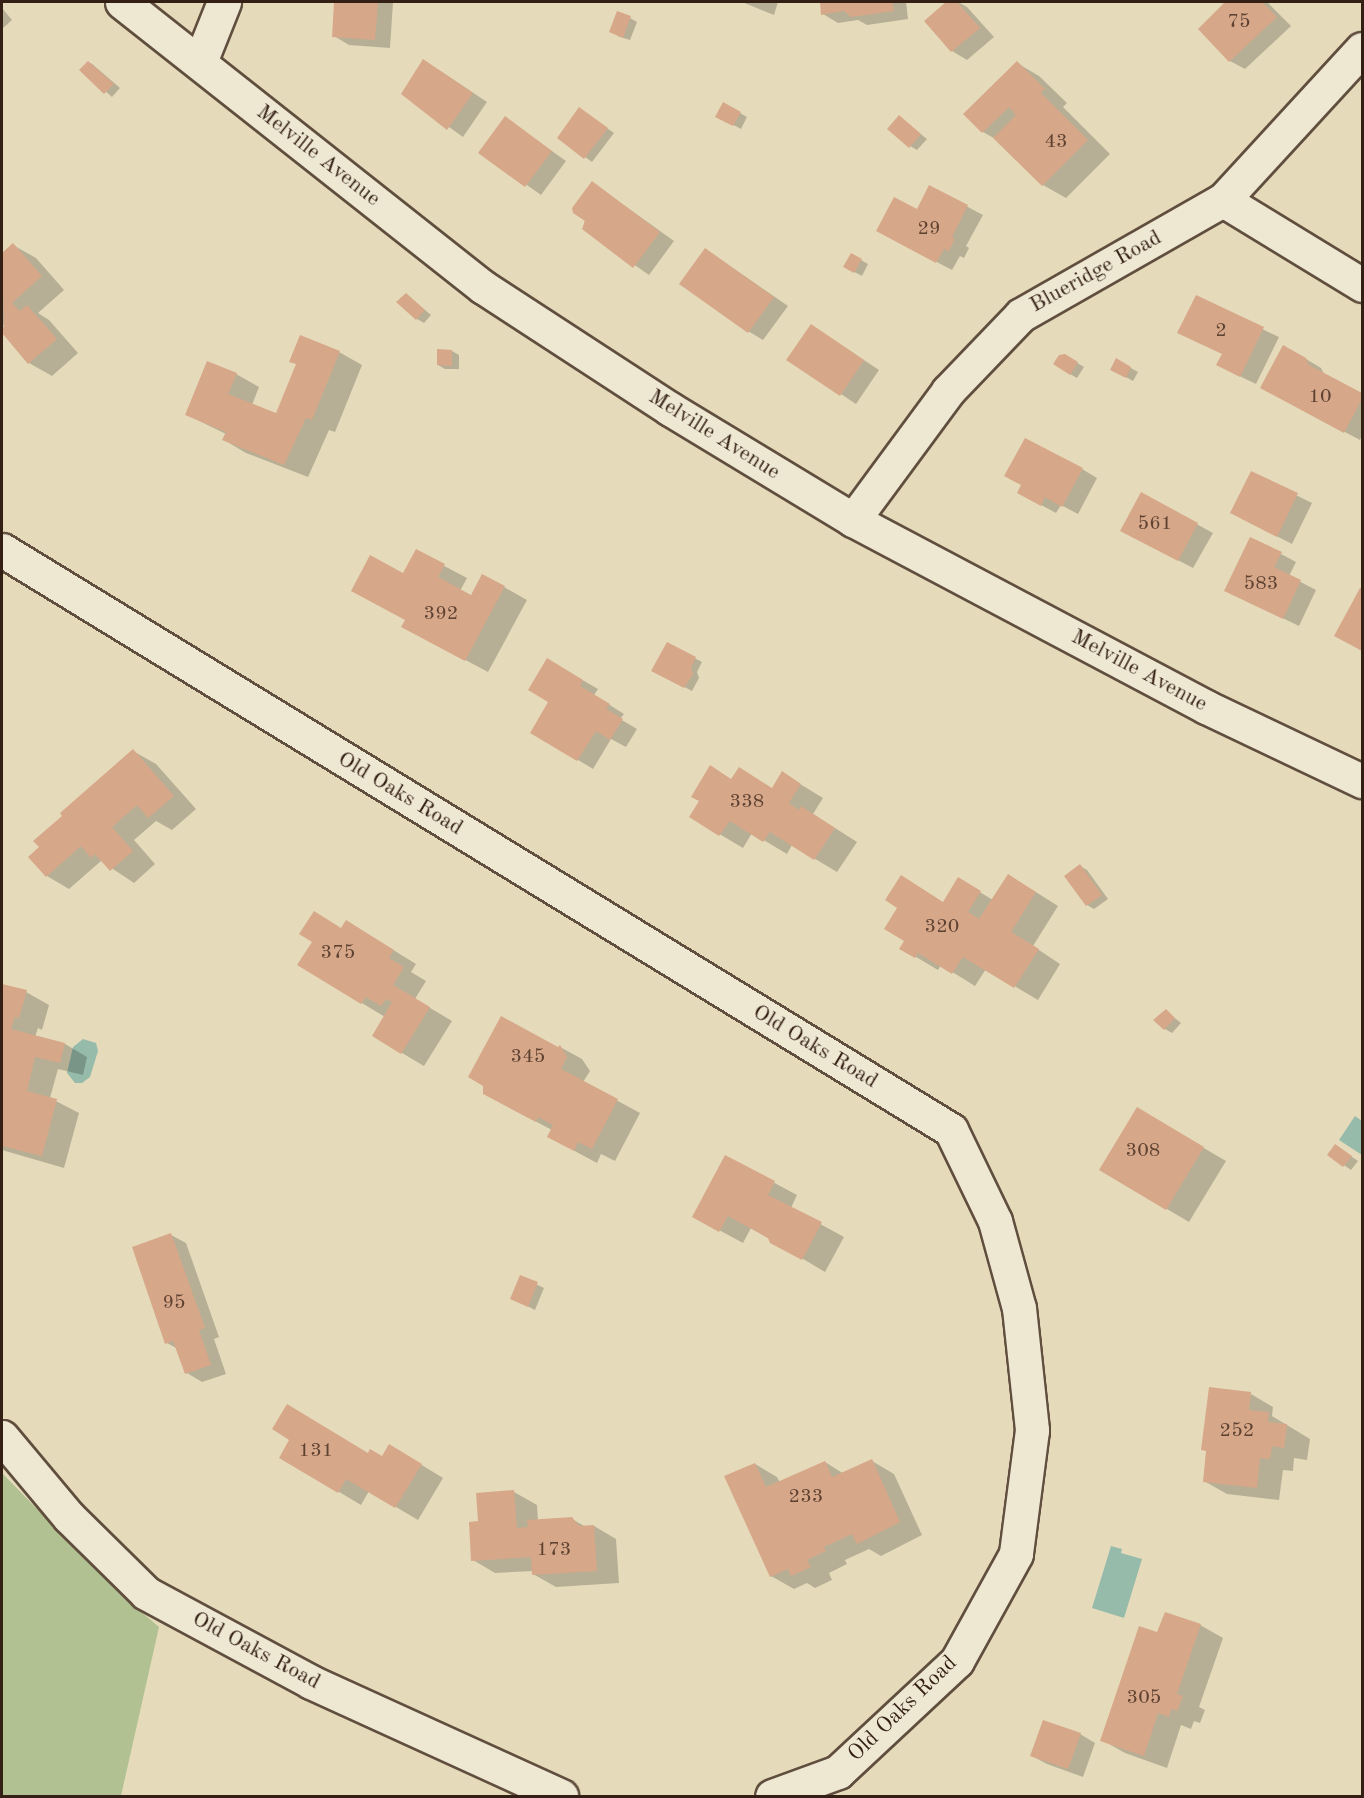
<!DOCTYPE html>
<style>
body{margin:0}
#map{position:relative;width:1364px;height:1798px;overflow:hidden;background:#e5dbbb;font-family:"Old Standard TT",serif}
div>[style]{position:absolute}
.green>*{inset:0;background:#b2c192}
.water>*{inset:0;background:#96bbab}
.shadow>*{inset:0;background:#0003}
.building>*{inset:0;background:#d7a789}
.roads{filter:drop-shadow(2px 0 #604e3e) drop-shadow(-2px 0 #604e3e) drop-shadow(0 2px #604e3e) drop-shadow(0 -2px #604e3e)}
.street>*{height:33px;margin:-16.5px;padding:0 16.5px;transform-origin:16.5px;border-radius:16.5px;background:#eee8d3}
.secondary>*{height:33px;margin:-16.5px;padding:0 16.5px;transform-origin:16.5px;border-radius:16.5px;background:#eee8d3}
span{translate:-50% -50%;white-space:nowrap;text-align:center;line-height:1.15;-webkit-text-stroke:4.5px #eee8d3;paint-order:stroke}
.number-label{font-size:20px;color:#5d4131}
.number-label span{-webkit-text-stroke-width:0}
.street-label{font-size:22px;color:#341f14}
.frame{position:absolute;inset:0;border:3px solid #341f14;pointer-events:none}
</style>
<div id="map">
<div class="green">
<div style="clip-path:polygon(2px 1473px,120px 1594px,159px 1627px,121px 1796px,2px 1796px)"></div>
</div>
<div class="water">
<div style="clip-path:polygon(83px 1039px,96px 1043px,98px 1051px,90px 1077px,82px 1083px,75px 1083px,67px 1073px,73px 1047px)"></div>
<div style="clip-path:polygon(1355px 1116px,1362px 1121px,1362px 1155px,1339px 1140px)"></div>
<div style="clip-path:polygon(1111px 1546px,1122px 1549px,1121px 1553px,1142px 1559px,1124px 1618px,1092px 1608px)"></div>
</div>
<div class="shadow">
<div style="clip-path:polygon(336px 2px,393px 2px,390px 48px,349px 45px,334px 36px)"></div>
<div style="clip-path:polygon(742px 2px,778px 2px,774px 15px)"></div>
<div style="clip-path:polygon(821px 2px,906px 2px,908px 19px,867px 25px,858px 20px,838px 23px,823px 14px)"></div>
<div style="clip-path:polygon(948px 2px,958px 2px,967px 7px,994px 37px,967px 60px,952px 51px,926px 21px)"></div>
<div style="clip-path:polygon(1227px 2px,1267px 2px,1291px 26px,1245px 69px,1230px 61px)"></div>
<div style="clip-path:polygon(2px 8px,12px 20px,2px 29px)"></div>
<div style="clip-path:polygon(630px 18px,637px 22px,630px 40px,617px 36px)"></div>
<div style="clip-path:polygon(91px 63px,120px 88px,112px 97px,81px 70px)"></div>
<div style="clip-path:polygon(1017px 63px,1039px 76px,1067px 103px,1063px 107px,1110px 154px,1066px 198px,1043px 185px,999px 141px,983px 132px,965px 114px)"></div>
<div style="clip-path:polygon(439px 70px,487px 102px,463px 137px,403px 94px)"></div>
<div style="clip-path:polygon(724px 104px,747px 117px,741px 129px,717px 116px)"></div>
<div style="clip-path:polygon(580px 109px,614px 133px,592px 162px,559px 138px)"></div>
<div style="clip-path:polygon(899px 117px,927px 139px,917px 150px,910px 146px)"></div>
<div style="clip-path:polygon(505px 118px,566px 161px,541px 195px,480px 152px)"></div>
<div style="clip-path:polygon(593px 183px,674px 241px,649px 275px,583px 229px)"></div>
<div style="clip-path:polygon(930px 187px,983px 215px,966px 246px,969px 248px,964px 258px,960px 256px,952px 270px,893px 239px,917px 211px)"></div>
<div style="clip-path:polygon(13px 245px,36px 258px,64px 290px,38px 313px,49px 320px,78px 353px,52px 376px,29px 363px,2px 331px,4px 326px,2px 324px,2px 255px)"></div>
<div style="clip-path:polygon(852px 255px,868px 264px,862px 276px,845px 267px)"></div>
<div style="clip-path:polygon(720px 259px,788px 306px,763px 340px,748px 331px)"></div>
<div style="clip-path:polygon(407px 295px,431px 315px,424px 323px,417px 319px)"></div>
<div style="clip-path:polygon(1196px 297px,1279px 337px,1256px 384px,1233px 373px)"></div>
<div style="clip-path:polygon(826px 335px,879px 370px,856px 404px,788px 359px)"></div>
<div style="clip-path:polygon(452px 351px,459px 355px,459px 369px,445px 369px,438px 365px)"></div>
<div style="clip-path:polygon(339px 352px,362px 365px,335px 432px,329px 430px,308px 477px,246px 453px,224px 440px,226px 434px,187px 415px,236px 374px,259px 387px,252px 405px,277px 415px)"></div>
<div style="clip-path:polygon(1064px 355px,1084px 367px,1077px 378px,1070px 374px)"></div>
<div style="clip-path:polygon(1306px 359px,1321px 368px,1324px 374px,1362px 394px,1362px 435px,1360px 440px,1277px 396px)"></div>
<div style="clip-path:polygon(1116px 360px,1138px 372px,1133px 381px,1112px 369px)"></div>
<div style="clip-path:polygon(1082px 469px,1097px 478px,1078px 514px,1061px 505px,1056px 513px,1019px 493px)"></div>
<div style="clip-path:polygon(1251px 473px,1312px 503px,1292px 544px,1247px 521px)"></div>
<div style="clip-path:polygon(1142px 494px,1213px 533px,1193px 568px,1137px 539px)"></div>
<div style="clip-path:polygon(416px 551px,467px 578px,460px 591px,472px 597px,504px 587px,527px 600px,488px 672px,426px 639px,407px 620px)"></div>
<div style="clip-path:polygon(1281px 554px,1296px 562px,1289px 576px,1316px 590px,1299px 626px,1226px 591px)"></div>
<div style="clip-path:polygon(1361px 590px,1362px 590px,1362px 650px,1336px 636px)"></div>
<div style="clip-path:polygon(668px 644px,702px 662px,697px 672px,699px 678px,692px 691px,653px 670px)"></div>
<div style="clip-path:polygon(548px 660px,598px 689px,594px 695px,624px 714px,620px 719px,637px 729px,626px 747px,611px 739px,593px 769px,532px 732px,550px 702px)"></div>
<div style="clip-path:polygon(133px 751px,156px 764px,196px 809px,172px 830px,156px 821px,134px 840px,155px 864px,134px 883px,101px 861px,69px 889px,47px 876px,41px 847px)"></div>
<div style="clip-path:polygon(782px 773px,823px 798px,813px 814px,857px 842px,837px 872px,792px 845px,787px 854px,752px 833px,743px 848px,691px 817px,732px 780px,773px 789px)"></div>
<div style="clip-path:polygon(1080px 866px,1087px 870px,1108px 899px,1094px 909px,1087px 905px)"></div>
<div style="clip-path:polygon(958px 879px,993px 900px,1031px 889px,1058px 906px,1033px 946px,1060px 964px,1038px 1000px,986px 969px,975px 986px,941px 965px,938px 970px,901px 948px,944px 903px)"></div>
<div style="clip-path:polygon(342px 929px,369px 935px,416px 964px,411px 972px,426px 981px,415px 999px,452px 1021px,424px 1066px,402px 1053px,385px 1017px,299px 965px)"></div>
<div style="clip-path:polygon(2px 986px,26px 992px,49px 1005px,42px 1030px,38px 1028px,35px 1037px,65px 1044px,87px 1057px,83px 1075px,58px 1069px,50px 1098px,79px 1113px,64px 1168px,2px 1150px)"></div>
<div style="clip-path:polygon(1166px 1011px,1181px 1023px,1172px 1033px,1165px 1029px)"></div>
<div style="clip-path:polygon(560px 1047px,582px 1059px,590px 1071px,583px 1082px,640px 1113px,615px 1161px,601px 1154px,597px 1163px,571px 1149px,552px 1130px,508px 1107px)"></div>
<div style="clip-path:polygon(1137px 1109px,1226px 1161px,1189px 1222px,1101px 1170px)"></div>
<div style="clip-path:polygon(1342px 1150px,1358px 1161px,1351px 1170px,1329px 1155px)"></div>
<div style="clip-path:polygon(726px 1157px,797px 1195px,791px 1208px,844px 1237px,825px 1272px,751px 1228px,743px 1243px,717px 1229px)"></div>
<div style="clip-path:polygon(171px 1235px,186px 1243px,219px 1337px,214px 1339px,226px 1374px,202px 1382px,187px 1373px,178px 1349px,167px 1343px)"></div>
<div style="clip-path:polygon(521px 1277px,544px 1288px,535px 1310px,519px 1302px)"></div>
<div style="clip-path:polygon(1251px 1394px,1273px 1407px,1272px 1416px,1310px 1439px,1307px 1460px,1294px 1458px,1293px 1471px,1283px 1470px,1279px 1500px,1227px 1494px,1204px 1481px)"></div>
<div style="clip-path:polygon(368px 1455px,412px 1459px,443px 1478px,418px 1520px,369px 1491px,361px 1505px,281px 1457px)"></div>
<div style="clip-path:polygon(872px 1461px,894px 1474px,922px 1535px,881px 1556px,869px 1549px,845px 1560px,847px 1564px,829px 1573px,832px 1580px,815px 1588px,807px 1583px,794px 1589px,771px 1576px,755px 1464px,777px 1477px,780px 1483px,825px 1462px,844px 1474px)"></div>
<div style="clip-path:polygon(514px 1492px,537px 1505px,538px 1521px,572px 1519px,586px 1527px,594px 1526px,616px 1539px,619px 1583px,556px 1587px,533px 1574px,533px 1571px,495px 1573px,473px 1560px,480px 1523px)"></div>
<div style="clip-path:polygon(1200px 1625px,1223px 1638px,1199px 1707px,1205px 1710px,1200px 1723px,1194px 1721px,1191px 1729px,1181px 1725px,1167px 1768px,1125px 1753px,1102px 1740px,1158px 1634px)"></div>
<div style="clip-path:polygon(1080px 1734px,1095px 1743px,1083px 1777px,1047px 1764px,1032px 1756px)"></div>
</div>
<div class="building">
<div style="clip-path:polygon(334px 2px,378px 2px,375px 40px,332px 37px)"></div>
<div style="clip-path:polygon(820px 2px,892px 2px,894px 11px,851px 17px,844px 11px,821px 15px)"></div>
<div style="clip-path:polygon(946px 2px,957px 2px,980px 28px,951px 52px,924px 21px)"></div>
<div style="clip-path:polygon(1225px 2px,1262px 2px,1277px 17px,1229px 62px,1198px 29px)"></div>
<div style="clip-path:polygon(617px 11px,631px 16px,623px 38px,609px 32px)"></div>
<div style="clip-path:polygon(423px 59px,473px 93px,447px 130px,401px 94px)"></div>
<div style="clip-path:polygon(88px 61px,114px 84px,104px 94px,79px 70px)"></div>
<div style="clip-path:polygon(1017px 61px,1045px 89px,1041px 93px,1088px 140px,1042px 186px,993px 138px,1016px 115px,1009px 107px,982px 133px,963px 114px)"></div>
<div style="clip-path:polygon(723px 102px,741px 112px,733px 126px,715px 117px)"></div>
<div style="clip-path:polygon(579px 107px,608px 128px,584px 159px,557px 138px)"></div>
<div style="clip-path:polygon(899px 115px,921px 134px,909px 148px,887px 129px)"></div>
<div style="clip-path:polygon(505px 116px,552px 151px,525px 187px,478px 153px)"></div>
<div style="clip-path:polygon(592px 181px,660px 232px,633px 268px,582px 229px,585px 221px,573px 213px,572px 208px)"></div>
<div style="clip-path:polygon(929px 185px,968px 205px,952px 237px,955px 238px,949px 251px,944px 249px,936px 263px,876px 231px,894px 197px,917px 209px)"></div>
<div style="clip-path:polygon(13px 243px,42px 276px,12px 303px,20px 311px,27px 305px,57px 339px,28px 364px,2px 333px,4px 325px,2px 253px)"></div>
<div style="clip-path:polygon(705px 248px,774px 297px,748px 333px,679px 284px)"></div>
<div style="clip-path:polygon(851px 253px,862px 259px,854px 273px,843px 267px)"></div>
<div style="clip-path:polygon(406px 293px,425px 310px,416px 320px,396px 302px)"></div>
<div style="clip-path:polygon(1196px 295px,1264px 327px,1240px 377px,1216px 365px,1222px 354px,1177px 333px)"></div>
<div style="clip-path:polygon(811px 324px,864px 360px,840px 396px,786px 360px)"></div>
<div style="clip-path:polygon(300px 335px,340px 351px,312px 420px,306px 418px,284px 465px,222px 440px,226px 432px,185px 415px,207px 361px,237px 373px,228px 394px,276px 413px,296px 364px,289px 362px)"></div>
<div style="clip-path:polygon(1283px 345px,1306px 358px,1309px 365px,1362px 393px,1362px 399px,1344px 433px,1260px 388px)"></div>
<div style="clip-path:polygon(437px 349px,452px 350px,452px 366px,437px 365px)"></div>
<div style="clip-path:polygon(1065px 354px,1078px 362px,1070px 375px,1053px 364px,1059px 355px)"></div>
<div style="clip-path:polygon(1116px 358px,1131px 367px,1126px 378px,1110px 370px)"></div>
<div style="clip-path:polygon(1025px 438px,1083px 468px,1062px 507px,1045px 497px,1041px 506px,1017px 493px,1021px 485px,1004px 476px)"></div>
<div style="clip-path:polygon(1251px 471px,1298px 493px,1277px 537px,1230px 513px)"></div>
<div style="clip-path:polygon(1141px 492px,1198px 523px,1178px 561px,1120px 531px)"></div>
<div style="clip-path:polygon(1250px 537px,1282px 552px,1274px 567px,1301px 580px,1283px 619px,1224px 591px)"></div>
<div style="clip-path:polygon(416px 549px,445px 564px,438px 577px,471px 595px,482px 574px,505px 586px,465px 661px,401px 627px,405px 620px,351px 591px,370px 555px,403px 573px)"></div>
<div style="clip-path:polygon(1360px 588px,1362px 589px,1362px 651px,1334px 636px)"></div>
<div style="clip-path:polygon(667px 642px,696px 657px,691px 668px,693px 674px,684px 688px,651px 671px)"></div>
<div style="clip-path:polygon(547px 658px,583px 680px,580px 686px,610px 704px,606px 709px,623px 719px,610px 740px,596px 731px,577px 761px,530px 733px,548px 702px,528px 690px)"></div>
<div style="clip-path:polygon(133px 749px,174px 796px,148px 818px,137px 805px,112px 827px,133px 851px,110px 871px,95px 854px,91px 858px,81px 846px,46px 877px,28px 857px,39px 847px,33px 841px,62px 816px,60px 813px)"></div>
<div style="clip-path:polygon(710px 765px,731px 779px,739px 767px,772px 788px,782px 771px,801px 784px,789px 803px,799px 810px,801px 806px,835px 828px,814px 860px,770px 832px,763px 842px,730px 821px,719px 836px,689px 817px,699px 801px,691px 797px)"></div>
<div style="clip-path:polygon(1080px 864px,1102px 895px,1086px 906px,1064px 876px)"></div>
<div style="clip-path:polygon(1008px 874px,1036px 892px,1011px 932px,1039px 949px,1014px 988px,963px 957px,952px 974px,918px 953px,915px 958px,899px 949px,904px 941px,884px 929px,897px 908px,885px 900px,901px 875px,943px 902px,958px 877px,981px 891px,968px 912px,979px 919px)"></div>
<div style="clip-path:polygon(314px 911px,341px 928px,346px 920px,394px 950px,389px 958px,404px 967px,393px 985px,430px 1007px,401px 1054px,372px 1036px,392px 1002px,386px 999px,381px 1006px,366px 997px,361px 1004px,297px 965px,312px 942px,299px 934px)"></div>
<div style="clip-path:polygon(2px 984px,27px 990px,19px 1018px,15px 1017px,11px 1029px,65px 1043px,60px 1063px,35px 1057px,27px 1091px,57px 1099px,42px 1156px,2px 1146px)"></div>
<div style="clip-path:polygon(1166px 1009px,1175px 1018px,1164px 1030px,1153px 1020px)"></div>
<div style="clip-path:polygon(501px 1016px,558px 1047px,560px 1045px,567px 1057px,561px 1069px,618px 1099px,592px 1149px,578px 1142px,574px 1151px,547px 1137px,553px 1125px,538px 1117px,536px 1122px,483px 1094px,483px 1086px,468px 1077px)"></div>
<div style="clip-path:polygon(1137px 1107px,1204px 1147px,1166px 1210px,1099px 1170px)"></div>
<div style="clip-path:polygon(1335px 1144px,1352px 1156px,1343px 1167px,1327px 1155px)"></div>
<div style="clip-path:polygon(725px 1155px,775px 1181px,768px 1195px,822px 1222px,802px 1260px,770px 1243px,768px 1238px,728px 1216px,719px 1232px,692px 1217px)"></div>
<div style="clip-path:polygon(171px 1233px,205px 1328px,199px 1330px,211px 1365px,185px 1374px,173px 1341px,165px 1344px,132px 1247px)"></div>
<div style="clip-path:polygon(520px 1275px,538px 1282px,528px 1307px,510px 1299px)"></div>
<div style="clip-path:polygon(1209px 1387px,1251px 1392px,1249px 1410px,1269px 1412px,1268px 1422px,1287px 1424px,1284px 1448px,1272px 1446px,1270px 1459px,1260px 1458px,1257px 1488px,1203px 1482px,1206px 1451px,1201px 1450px)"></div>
<div style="clip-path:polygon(287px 1404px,368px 1453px,370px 1449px,382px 1456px,389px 1444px,422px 1464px,395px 1508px,346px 1479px,338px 1493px,279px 1458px,289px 1440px,272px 1429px)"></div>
<div style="clip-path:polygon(872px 1459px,900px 1522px,857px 1544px,852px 1534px,824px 1547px,826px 1551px,807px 1560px,811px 1567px,791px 1576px,788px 1569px,770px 1577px,724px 1476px,755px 1463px,766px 1487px,825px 1461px,832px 1477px)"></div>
<div style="clip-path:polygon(514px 1490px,517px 1528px,528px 1527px,527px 1520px,572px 1517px,579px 1526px,594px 1525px,597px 1571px,532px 1575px,531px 1557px,471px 1561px,469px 1522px,478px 1521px,476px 1493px)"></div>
<div style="clip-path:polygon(1165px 1612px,1201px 1624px,1177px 1694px,1183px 1696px,1177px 1711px,1171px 1709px,1169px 1717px,1158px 1713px,1144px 1756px,1100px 1741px,1139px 1626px,1157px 1632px)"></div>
<div style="clip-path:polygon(1043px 1720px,1081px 1733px,1068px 1769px,1030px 1756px)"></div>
</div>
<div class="roads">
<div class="street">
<div style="left:200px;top:62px;width:65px;rotate:-68.2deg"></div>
<div style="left:1223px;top:200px;width:163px;rotate:31.4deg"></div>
<div style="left:853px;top:520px;width:160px;rotate:-53.6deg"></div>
<div style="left:948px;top:391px;width:105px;rotate:-46.2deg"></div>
<div style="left:1021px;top:315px;width:232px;rotate:-29.7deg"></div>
<div style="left:1223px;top:200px;width:205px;rotate:-47.4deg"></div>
<div style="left:2px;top:550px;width:1112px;rotate:31.43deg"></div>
<div style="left:951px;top:1130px;width:101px;rotate:64.2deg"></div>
<div style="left:995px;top:1221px;width:90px;rotate:74.6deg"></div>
<div style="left:1019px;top:1308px;width:123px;rotate:83.9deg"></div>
<div style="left:1032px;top:1430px;width:125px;rotate:97.4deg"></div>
<div style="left:1016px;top:1554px;width:122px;rotate:118.9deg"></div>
<div style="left:957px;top:1661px;width:163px;rotate:137deg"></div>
<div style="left:838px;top:1772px;width:70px;rotate:160deg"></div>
<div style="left:2px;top:1437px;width:104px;rotate:50.1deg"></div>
<div style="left:69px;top:1517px;width:108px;rotate:44.6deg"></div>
<div style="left:146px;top:1593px;width:187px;rotate:28.3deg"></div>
<div style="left:311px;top:1682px;width:275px;rotate:24.5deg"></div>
</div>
<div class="secondary">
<div style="left:122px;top:2px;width:460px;rotate:38.3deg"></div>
<div style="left:483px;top:287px;width:223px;rotate:33.1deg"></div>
<div style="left:670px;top:409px;width:214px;rotate:31.2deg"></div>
<div style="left:853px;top:520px;width:399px;rotate:27.9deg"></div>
<div style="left:1206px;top:707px;width:173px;rotate:25.4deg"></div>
</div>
</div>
<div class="number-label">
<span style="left:1239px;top:22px">75</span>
<span style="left:1056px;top:142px">43</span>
<span style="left:929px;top:229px">29</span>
<span style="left:1221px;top:331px">2</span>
<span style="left:1320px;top:397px">10</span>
<span style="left:1155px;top:524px">561</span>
<span style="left:1261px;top:584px">583</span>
<span style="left:441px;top:614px">392</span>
<span style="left:747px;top:802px">338</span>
<span style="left:942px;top:927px">320</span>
<span style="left:338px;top:953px">375</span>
<span style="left:528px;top:1057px">345</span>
<span style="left:1143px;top:1151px">308</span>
<span style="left:174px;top:1303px">95</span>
<span style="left:1237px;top:1431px">252</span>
<span style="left:316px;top:1451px">131</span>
<span style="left:806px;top:1497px">233</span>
<span style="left:554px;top:1550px">173</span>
<span style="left:1144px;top:1698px">305</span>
</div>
<div class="street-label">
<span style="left:318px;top:156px;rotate:38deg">Melville Avenue</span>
<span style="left:1096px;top:272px;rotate:-29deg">Blueridge Road</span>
<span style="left:714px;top:435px;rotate:32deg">Melville Avenue</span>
<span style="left:1139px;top:671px;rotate:28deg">Melville Avenue</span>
<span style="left:400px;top:794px;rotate:31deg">Old Oaks Road</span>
<span style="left:815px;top:1047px;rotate:31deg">Old Oaks Road</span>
<span style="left:256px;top:1651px;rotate:28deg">Old Oaks Road</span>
<span style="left:903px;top:1709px;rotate:-44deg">Old Oaks Road</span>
</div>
<div class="frame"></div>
</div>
